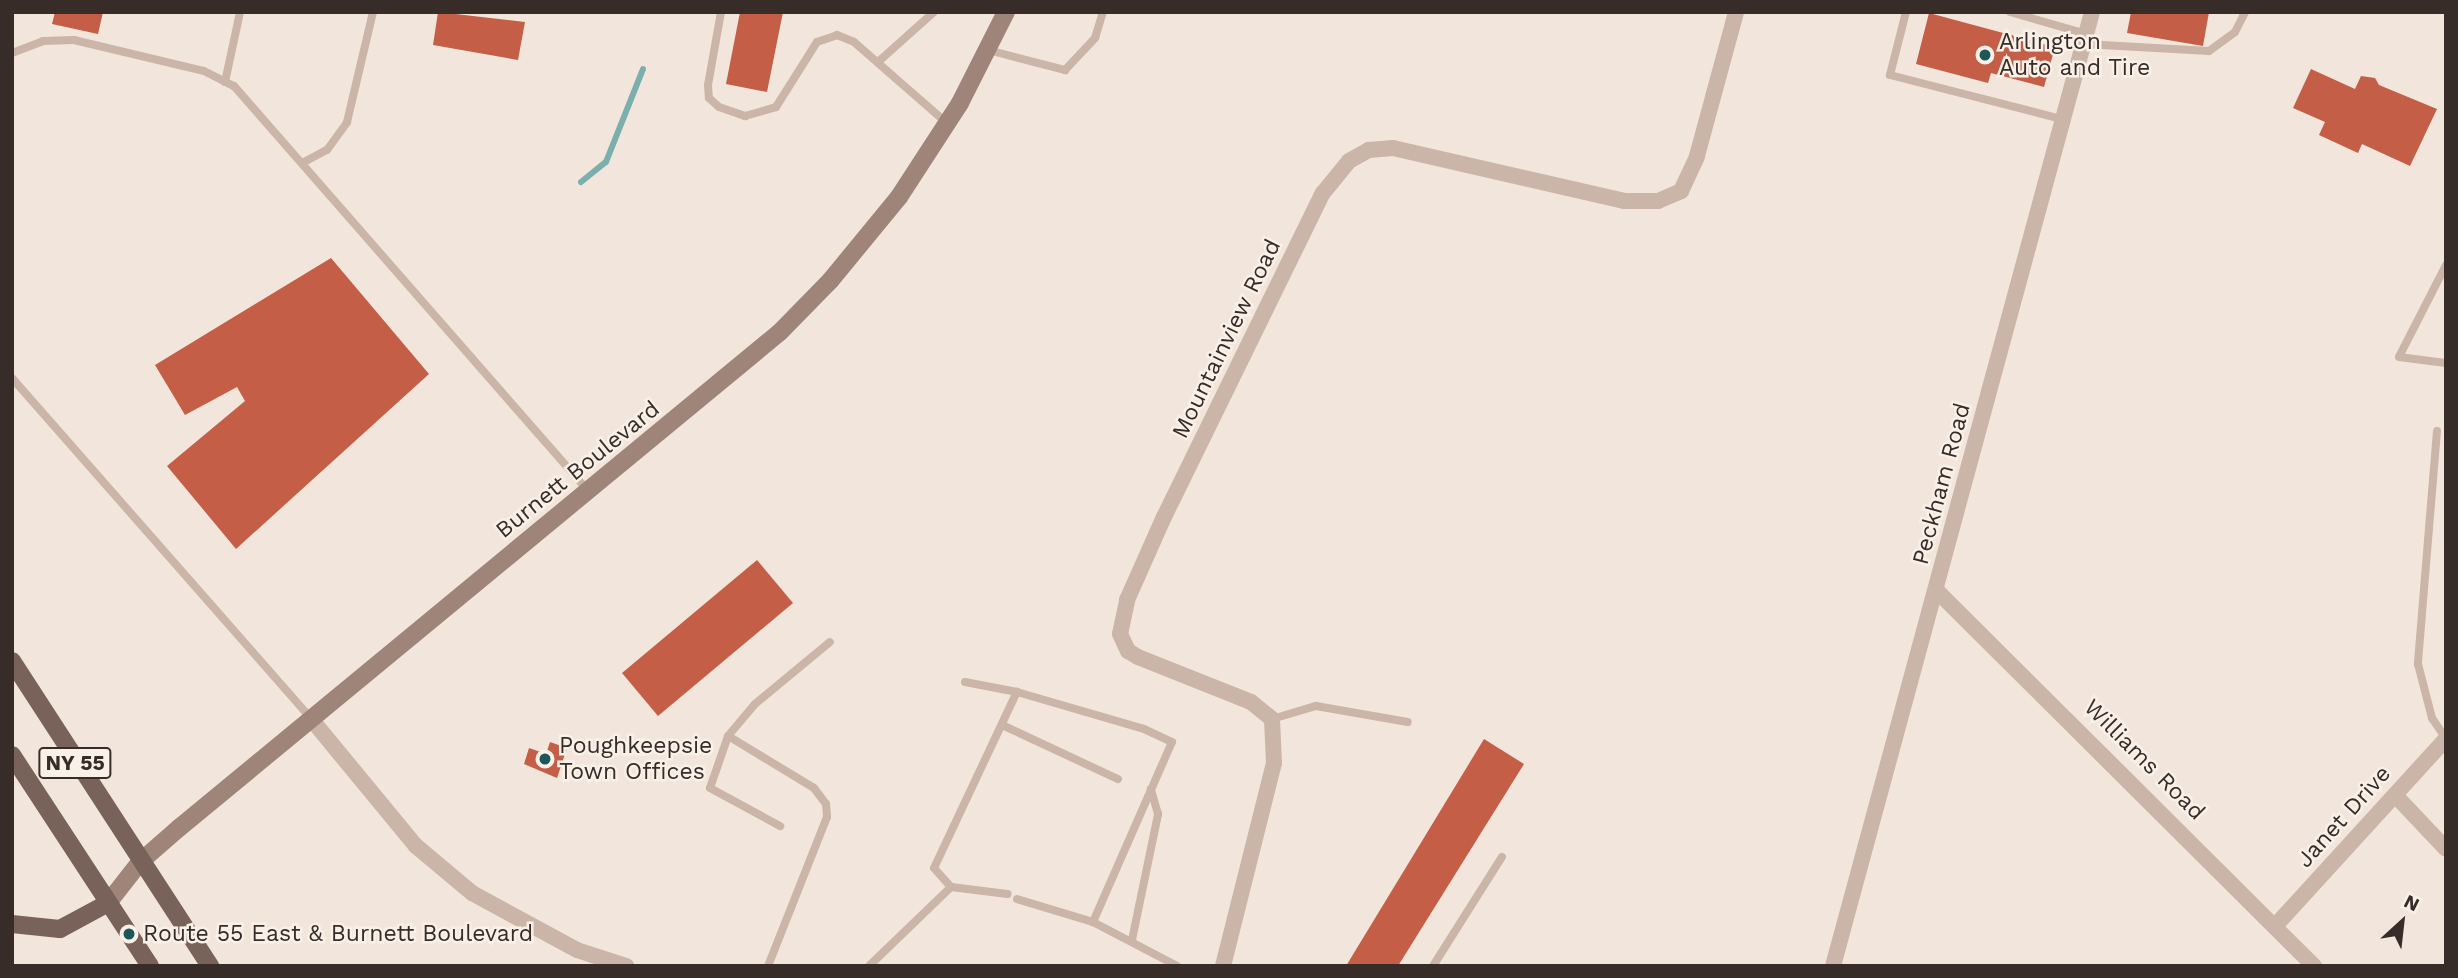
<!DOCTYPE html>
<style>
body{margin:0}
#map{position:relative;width:2458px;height:978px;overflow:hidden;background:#f2e6dc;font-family:"Work Sans",sans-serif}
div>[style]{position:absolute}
.stream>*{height:6px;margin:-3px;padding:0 3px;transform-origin:3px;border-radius:3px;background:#7bafae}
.building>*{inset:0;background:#c55e47}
.lane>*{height:8px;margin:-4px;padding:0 4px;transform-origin:4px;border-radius:4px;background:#cab5a8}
.street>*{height:16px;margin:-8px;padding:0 8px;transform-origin:8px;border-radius:8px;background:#cab5a8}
.secondary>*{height:18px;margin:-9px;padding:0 9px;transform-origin:9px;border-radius:9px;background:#9e8479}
.primary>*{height:18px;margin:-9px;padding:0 9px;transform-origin:9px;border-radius:9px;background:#786259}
.dots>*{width:19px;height:19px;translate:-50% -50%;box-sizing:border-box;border:4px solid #f9f0e8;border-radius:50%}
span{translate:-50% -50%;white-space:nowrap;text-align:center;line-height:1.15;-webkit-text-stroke:5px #f9f0e8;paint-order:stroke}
.shield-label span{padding:2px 5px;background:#f9f0e8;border:2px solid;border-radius:5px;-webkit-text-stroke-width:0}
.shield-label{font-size:21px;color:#372c28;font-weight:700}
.poi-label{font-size:23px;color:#372c28}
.left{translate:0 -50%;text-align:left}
.street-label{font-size:23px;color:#372c28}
.frame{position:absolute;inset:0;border:14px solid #372c28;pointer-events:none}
.north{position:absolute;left:2367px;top:887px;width:70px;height:70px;-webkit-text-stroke:5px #f9f0e8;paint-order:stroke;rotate:27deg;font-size:19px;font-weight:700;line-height:28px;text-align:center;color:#372c28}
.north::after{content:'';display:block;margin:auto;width:24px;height:32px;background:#372c28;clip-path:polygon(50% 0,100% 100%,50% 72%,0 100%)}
</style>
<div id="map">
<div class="stream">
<div style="left:581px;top:182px;width:32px;rotate:-39deg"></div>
<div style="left:606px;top:162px;width:100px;rotate:-68.3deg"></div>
</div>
<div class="building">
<div style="clip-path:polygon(55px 12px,103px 12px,98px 34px,52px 24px)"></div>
<div style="clip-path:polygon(438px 12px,525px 22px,518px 60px,433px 45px)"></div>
<div style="clip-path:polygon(740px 12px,783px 12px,767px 92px,726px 84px)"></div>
<div style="clip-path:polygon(2131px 12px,2209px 12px,2203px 46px,2127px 33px)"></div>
<div style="clip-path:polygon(1929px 13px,2055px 47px,2044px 87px,1991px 73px,1988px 83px,1916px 64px)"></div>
<div style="clip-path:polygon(2311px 69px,2355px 89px,2361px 76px,2375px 78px,2379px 85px,2437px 109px,2410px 166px,2362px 144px,2358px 153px,2319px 135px,2325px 122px,2293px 108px)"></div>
<div style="clip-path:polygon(331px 258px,429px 374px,236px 549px,167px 466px,245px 401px,237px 387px,185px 415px,155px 365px)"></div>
<div style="clip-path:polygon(757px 560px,793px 603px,658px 716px,622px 673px)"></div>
<div style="clip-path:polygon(1484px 739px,1524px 764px,1398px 966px,1346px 966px)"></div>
<div style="clip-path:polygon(550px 742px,567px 748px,557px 778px,524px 764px,529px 748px,546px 754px)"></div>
</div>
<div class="lane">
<div style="left:721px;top:12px;width:74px;rotate:100.1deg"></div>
<div style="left:708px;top:85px;width:13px;rotate:86deg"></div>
<div style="left:709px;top:98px;width:13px;rotate:42deg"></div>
<div style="left:719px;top:107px;width:28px;rotate:19deg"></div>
<div style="left:745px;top:116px;width:32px;rotate:-16deg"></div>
<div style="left:776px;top:107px;width:77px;rotate:-57.8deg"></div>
<div style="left:817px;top:42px;width:21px;rotate:-19deg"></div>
<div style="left:837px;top:35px;width:18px;rotate:22deg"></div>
<div style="left:854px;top:42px;width:125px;rotate:41.1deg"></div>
<div style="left:1906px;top:12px;width:65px;rotate:104.3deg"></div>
<div style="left:1890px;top:75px;width:181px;rotate:14.4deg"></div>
<div style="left:2010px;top:12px;width:79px;rotate:16.1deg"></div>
<div style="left:2084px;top:44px;width:125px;rotate:3.2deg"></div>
<div style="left:2209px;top:51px;width:32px;rotate:-36deg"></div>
<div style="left:2235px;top:32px;width:22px;rotate:-63deg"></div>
<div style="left:988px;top:50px;width:80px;rotate:14.6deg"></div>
<div style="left:1065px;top:70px;width:44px;rotate:-46.8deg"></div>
<div style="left:1095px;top:38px;width:27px;rotate:-73deg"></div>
<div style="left:12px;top:53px;width:33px;rotate:-21deg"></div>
<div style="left:43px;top:41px;width:31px;rotate:-2deg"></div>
<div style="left:74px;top:40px;width:134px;rotate:13.4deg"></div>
<div style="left:204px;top:71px;width:34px;rotate:27deg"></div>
<div style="left:234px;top:86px;width:539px;rotate:48.83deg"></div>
<div style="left:878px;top:62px;width:75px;rotate:-41.8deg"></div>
<div style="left:225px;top:82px;width:72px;rotate:-77.9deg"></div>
<div style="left:304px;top:162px;width:26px;rotate:-28deg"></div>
<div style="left:327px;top:150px;width:34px;rotate:-54deg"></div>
<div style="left:347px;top:122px;width:113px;rotate:-76.7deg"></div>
<div style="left:2446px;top:265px;width:103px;rotate:117.1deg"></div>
<div style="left:2399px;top:357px;width:47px;rotate:7.3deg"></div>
<div style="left:12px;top:378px;width:455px;rotate:48.7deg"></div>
<div style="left:2437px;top:431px;width:234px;rotate:94.7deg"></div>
<div style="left:2418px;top:664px;width:56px;rotate:75.5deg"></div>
<div style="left:2432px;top:718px;width:25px;rotate:56deg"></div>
<div style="left:965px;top:682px;width:53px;rotate:10.9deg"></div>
<div style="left:1272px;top:719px;width:46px;rotate:-16.5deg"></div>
<div style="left:1316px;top:706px;width:93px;rotate:9.9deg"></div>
<div style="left:1002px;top:725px;width:128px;rotate:25deg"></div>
<div style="left:728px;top:736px;width:55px;rotate:109.1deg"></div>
<div style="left:710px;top:788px;width:80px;rotate:28.5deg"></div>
<div style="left:951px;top:887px;width:57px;rotate:7deg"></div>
<div style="left:1017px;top:899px;width:79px;rotate:16.8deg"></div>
<div style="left:1132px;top:940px;width:129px;rotate:-78.3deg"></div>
<div style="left:1158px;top:814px;width:26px;rotate:-106deg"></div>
<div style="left:768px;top:966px;width:160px;rotate:-68.4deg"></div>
<div style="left:827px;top:817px;width:13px;rotate:-94deg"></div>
<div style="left:826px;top:804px;width:20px;rotate:-127deg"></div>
<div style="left:814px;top:788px;width:100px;rotate:-148.8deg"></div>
<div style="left:728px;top:736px;width:42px;rotate:-49.8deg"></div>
<div style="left:755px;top:704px;width:97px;rotate:-39.6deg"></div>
<div style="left:869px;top:966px;width:114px;rotate:-43.9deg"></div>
<div style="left:951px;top:887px;width:25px;rotate:-132deg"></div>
<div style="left:934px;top:868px;width:195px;rotate:-64.8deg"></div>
<div style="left:1017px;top:692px;width:132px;rotate:16.2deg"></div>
<div style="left:1144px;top:729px;width:31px;rotate:25deg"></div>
<div style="left:1172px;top:742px;width:197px;rotate:113.7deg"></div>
<div style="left:1093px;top:922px;width:95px;rotate:27.6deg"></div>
<div style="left:1433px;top:966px;width:129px;rotate:-57.7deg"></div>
</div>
<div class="street">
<div style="left:1937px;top:591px;width:532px;rotate:44.85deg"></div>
<div style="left:312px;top:720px;width:163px;rotate:50.5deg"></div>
<div style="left:416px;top:846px;width:73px;rotate:40deg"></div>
<div style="left:472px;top:893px;width:119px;rotate:28.5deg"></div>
<div style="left:577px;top:950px;width:52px;rotate:18.1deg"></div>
<div style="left:2395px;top:795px;width:74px;rotate:46.6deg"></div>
<div style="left:2276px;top:925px;width:252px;rotate:-47.6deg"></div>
<div style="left:1223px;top:966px;width:209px;rotate:-75.9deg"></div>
<div style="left:1274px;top:763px;width:44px;rotate:-92.6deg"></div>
<div style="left:1272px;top:719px;width:27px;rotate:-141deg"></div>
<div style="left:1251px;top:702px;width:122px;rotate:-158.3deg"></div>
<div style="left:1138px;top:657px;width:12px;rotate:-149deg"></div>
<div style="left:1128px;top:651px;width:19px;rotate:-115deg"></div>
<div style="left:1120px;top:634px;width:35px;rotate:-78deg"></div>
<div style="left:1127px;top:600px;width:91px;rotate:-66deg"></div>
<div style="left:1164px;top:517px;width:361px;rotate:-63.9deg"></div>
<div style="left:1323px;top:193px;width:41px;rotate:-50.9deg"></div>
<div style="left:1349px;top:161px;width:23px;rotate:-29deg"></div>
<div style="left:1369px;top:150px;width:24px;rotate:-5deg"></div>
<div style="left:1393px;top:148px;width:237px;rotate:12.9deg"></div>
<div style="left:1624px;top:201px;width:34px"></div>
<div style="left:1658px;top:201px;width:25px;rotate:-23deg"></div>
<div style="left:1681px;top:191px;width:38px;rotate:-65deg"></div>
<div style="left:1697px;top:156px;width:149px;rotate:-74.8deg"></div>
<div style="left:1833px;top:966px;width:989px;rotate:-74.81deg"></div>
</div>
<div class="secondary">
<div style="left:108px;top:903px;width:52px;rotate:-52deg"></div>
<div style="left:140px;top:862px;width:52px;rotate:-41.1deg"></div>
<div style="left:179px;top:828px;width:779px;rotate:-39.53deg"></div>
<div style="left:780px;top:332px;width:71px;rotate:-45.6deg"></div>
<div style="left:830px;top:281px;width:109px;rotate:-50.6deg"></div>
<div style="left:899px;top:197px;width:112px;rotate:-57deg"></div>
<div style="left:960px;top:103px;width:102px;rotate:-63.2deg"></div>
</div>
<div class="primary">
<div style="left:12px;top:661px;width:364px;rotate:57deg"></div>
<div style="left:12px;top:755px;width:252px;rotate:56.8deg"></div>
<div style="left:12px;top:924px;width:48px;rotate:5.9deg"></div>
<div style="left:60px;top:929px;width:55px;rotate:-28.4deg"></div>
</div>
<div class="dots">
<div style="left:1985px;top:55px;background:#1e5758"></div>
<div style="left:545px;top:759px;background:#1e5758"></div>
<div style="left:129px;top:934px;background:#1e5758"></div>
</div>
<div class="shield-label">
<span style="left:75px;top:763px">NY 55</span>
</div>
<div class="poi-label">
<span class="left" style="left:1999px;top:55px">Arlington<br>Auto and Tire</span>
<span class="left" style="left:559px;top:759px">Poughkeepsie<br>Town Offices</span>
<span class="left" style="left:143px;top:934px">Route 55 East &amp; Burnett Boulevard</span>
</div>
<div class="street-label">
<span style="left:1227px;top:339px;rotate:-64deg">Mountainview Road</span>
<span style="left:578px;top:470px;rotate:-39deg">Burnett Boulevard</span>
<span style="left:1942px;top:484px;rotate:-75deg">Peckham Road</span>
<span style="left:2144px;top:760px;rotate:45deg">Williams Road</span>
<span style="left:2344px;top:817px;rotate:-48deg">Janet Drive</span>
</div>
<div class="frame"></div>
<div class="north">N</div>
</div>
